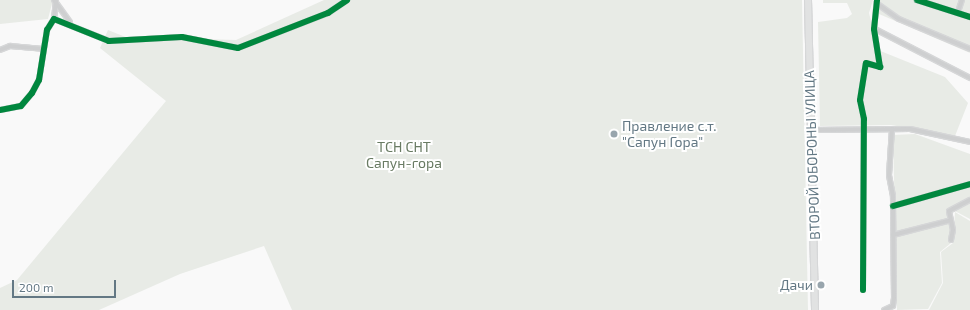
<!DOCTYPE html>
<meta charset="utf-8">
<style>
body{margin:0}
#map{position:relative;width:970px;height:310px;overflow:hidden;background:#f9f9f9;font-family:"Exo 2",sans-serif}
div>[style]{position:absolute}
.green>*{inset:0;background:#e8ebe6}
.roads{filter:drop-shadow(1px 0 #d6d7d8) drop-shadow(-1px 0 #d6d7d8) drop-shadow(0 1px #d6d7d8) drop-shadow(0 -1px #d6d7d8)}
.minor>*{height:4px;margin:-2px;padding:0 2px;transform-origin:2px;border-radius:2px;background:#cecfd0}
.primary>*{height:6px;margin:-3px;padding:0 3px;transform-origin:3px;border-radius:3px;background:#e1e2e2}
.cycleway>*{height:6px;margin:-3px;padding:0 3px;transform-origin:3px;border-radius:3px;background:#00873e}
.dots>*{width:11px;height:11px;translate:-50% -50%;box-sizing:border-box;border:2px solid #fff;border-radius:50%}
span{translate:-50% -50%;white-space:nowrap;text-align:center;line-height:1.15;-webkit-text-stroke:4px #fff;paint-order:stroke}
.poi-label{font-size:14px;color:#637884}
.left{translate:0 -50%;text-align:left}
.right{translate:-100% -50%;text-align:right}
.park-label{font-size:14px;color:#697b63}
.street-label{font-size:14px;color:#637884}
.scale{position:absolute;left:12px;top:280px;width:104px;height:18px;box-sizing:border-box;border:2px solid #637884;border-top:0;padding-left:5px;font-size:12px;line-height:14px;white-space:nowrap;color:#637884;-webkit-text-stroke:3px #fff;paint-order:stroke}
</style>
<div id="map">
<div class="green">
<div style="clip-path:polygon(0 0,53px 0,48px 19px,0 24px)"></div>
<div style="clip-path:polygon(324px 0,802px 0,808px 310px,292px 310px,264px 246px,180px 274px,99px 310px,0 310px,0 288px,17px 280px,166px 101px,100px 48px,108px 30px,133px 40px,141px 37px,236px 40px)"></div>
<div style="clip-path:polygon(823px 0,873px 0,869px 13px,878px 50px,945px 77px,968px 103px,955px 136px,891px 125px,820px 126px,818px 22px,847px 18px,852px 14px,847px 3px,823px 3px)"></div>
<div style="clip-path:polygon(875px 0,970px 0,970px 53px,872px 11px)"></div>
<div style="clip-path:polygon(915px 134px,970px 154px,970px 219px,953px 210px,951px 243px,940px 252px,942px 283px,928px 309px,897px 310px,893px 135px)"></div>
<div style="clip-path:polygon(955px 212px,970px 221px,970px 310px,929px 310px,943px 283px,941px 252px,953px 243px)"></div>
</div>
<div class="roads">
<div class="minor">
<div style="left:54px;top:0;width:27px;rotate:54deg"></div>
<div style="left:917px;top:0;width:56px;rotate:17.8deg"></div>
<div style="left:876px;top:3px;width:28px;rotate:35deg"></div>
<div style="left:899px;top:19px;width:77px;rotate:22.9deg"></div>
<div style="left:958px;top:12px;width:13px;rotate:-72deg"></div>
<div style="left:54px;top:19px;width:19px;rotate:-84deg"></div>
<div style="left:875px;top:29px;width:107px;rotate:27.3deg"></div>
<div style="left:0;top:50px;width:11px;rotate:-22deg"></div>
<div style="left:10px;top:46px;width:33px;rotate:5deg"></div>
<div style="left:0;top:110px;width:21px;rotate:-11deg"></div>
<div style="left:21px;top:106px;width:17px;rotate:-50deg"></div>
<div style="left:32px;top:93px;width:15px;rotate:-62deg"></div>
<div style="left:39px;top:80px;width:51px;rotate:-80.9deg"></div>
<div style="left:47px;top:30px;width:13px;rotate:-58deg"></div>
<div style="left:54px;top:19px;width:59px;rotate:21.8deg"></div>
<div style="left:109px;top:41px;width:73px;rotate:-3.1deg"></div>
<div style="left:182px;top:37px;width:57px;rotate:11.1deg"></div>
<div style="left:238px;top:48px;width:97px;rotate:-21.3deg"></div>
<div style="left:328px;top:13px;width:23px;rotate:-34deg"></div>
<div style="left:811px;top:130px;width:99px;rotate:-0.6deg"></div>
<div style="left:910px;top:129px;width:61px;rotate:12.2deg"></div>
<div style="left:893px;top:206px;width:80px;rotate:-15.9deg"></div>
<div style="left:893px;top:235px;width:57px;rotate:-14.3deg"></div>
<div style="left:951px;top:240px;width:10px;rotate:-79deg"></div>
<div style="left:953px;top:230px;width:19px;rotate:-102deg"></div>
<div style="left:949px;top:211px;width:24px;rotate:-28deg"></div>
<div style="left:863px;top:290px;width:171px;rotate:-89.7deg"></div>
<div style="left:864px;top:119px;width:19px;rotate:-102deg"></div>
<div style="left:860px;top:100px;width:37px;rotate:-81deg"></div>
<div style="left:866px;top:63px;width:15px;rotate:16deg"></div>
<div style="left:880px;top:67px;width:38px;rotate:-99deg"></div>
<div style="left:874px;top:29px;width:29px;rotate:-84deg"></div>
<div style="left:884px;top:310px;width:10px;rotate:-24deg"></div>
<div style="left:893px;top:306px;width:8px;rotate:-83deg"></div>
<div style="left:894px;top:298px;width:102px;rotate:-90.6deg"></div>
<div style="left:893px;top:196px;width:21px;rotate:-101deg"></div>
<div style="left:889px;top:175px;width:46px;rotate:-86.3deg"></div>
</div>
<div class="primary">
<div style="left:808px;top:0;width:310px;rotate:88.7deg"></div>
</div>
</div>
<div class="cycleway">
<div style="left:917px;top:0;width:56px;rotate:17.8deg"></div>
<div style="left:0;top:110px;width:21px;rotate:-11deg"></div>
<div style="left:21px;top:106px;width:17px;rotate:-50deg"></div>
<div style="left:32px;top:93px;width:15px;rotate:-62deg"></div>
<div style="left:39px;top:80px;width:51px;rotate:-80.9deg"></div>
<div style="left:47px;top:30px;width:13px;rotate:-58deg"></div>
<div style="left:54px;top:19px;width:59px;rotate:21.8deg"></div>
<div style="left:109px;top:41px;width:73px;rotate:-3.1deg"></div>
<div style="left:182px;top:37px;width:57px;rotate:11.1deg"></div>
<div style="left:238px;top:48px;width:97px;rotate:-21.3deg"></div>
<div style="left:328px;top:13px;width:23px;rotate:-34deg"></div>
<div style="left:893px;top:206px;width:80px;rotate:-15.9deg"></div>
<div style="left:863px;top:290px;width:171px;rotate:-89.7deg"></div>
<div style="left:864px;top:119px;width:19px;rotate:-102deg"></div>
<div style="left:860px;top:100px;width:37px;rotate:-81deg"></div>
<div style="left:866px;top:63px;width:15px;rotate:16deg"></div>
<div style="left:880px;top:67px;width:38px;rotate:-99deg"></div>
<div style="left:874px;top:29px;width:29px;rotate:-84deg"></div>
</div>
<div class="dots">
<div style="left:614px;top:134px;background:#98a5ad"></div>
<div style="left:821px;top:285px;background:#98a5ad"></div>
</div>
<div class="poi-label">
<span class="left" style="left:622px;top:134px">Правление с.т.<br>"Сапун Гора"</span>
<span class="right" style="left:813px;top:285px">Дачи</span>
</div>
<div class="park-label">
<span style="left:404px;top:155px">ТСН СНТ<br>Сапун-гора</span>
</div>
<div class="street-label">
<span style="left:812px;top:155px;rotate:-92deg">ВТОРОЙ ОБОРОНЫ УЛИЦА</span>
</div>
<div class="scale">200 m</div>
</div>
